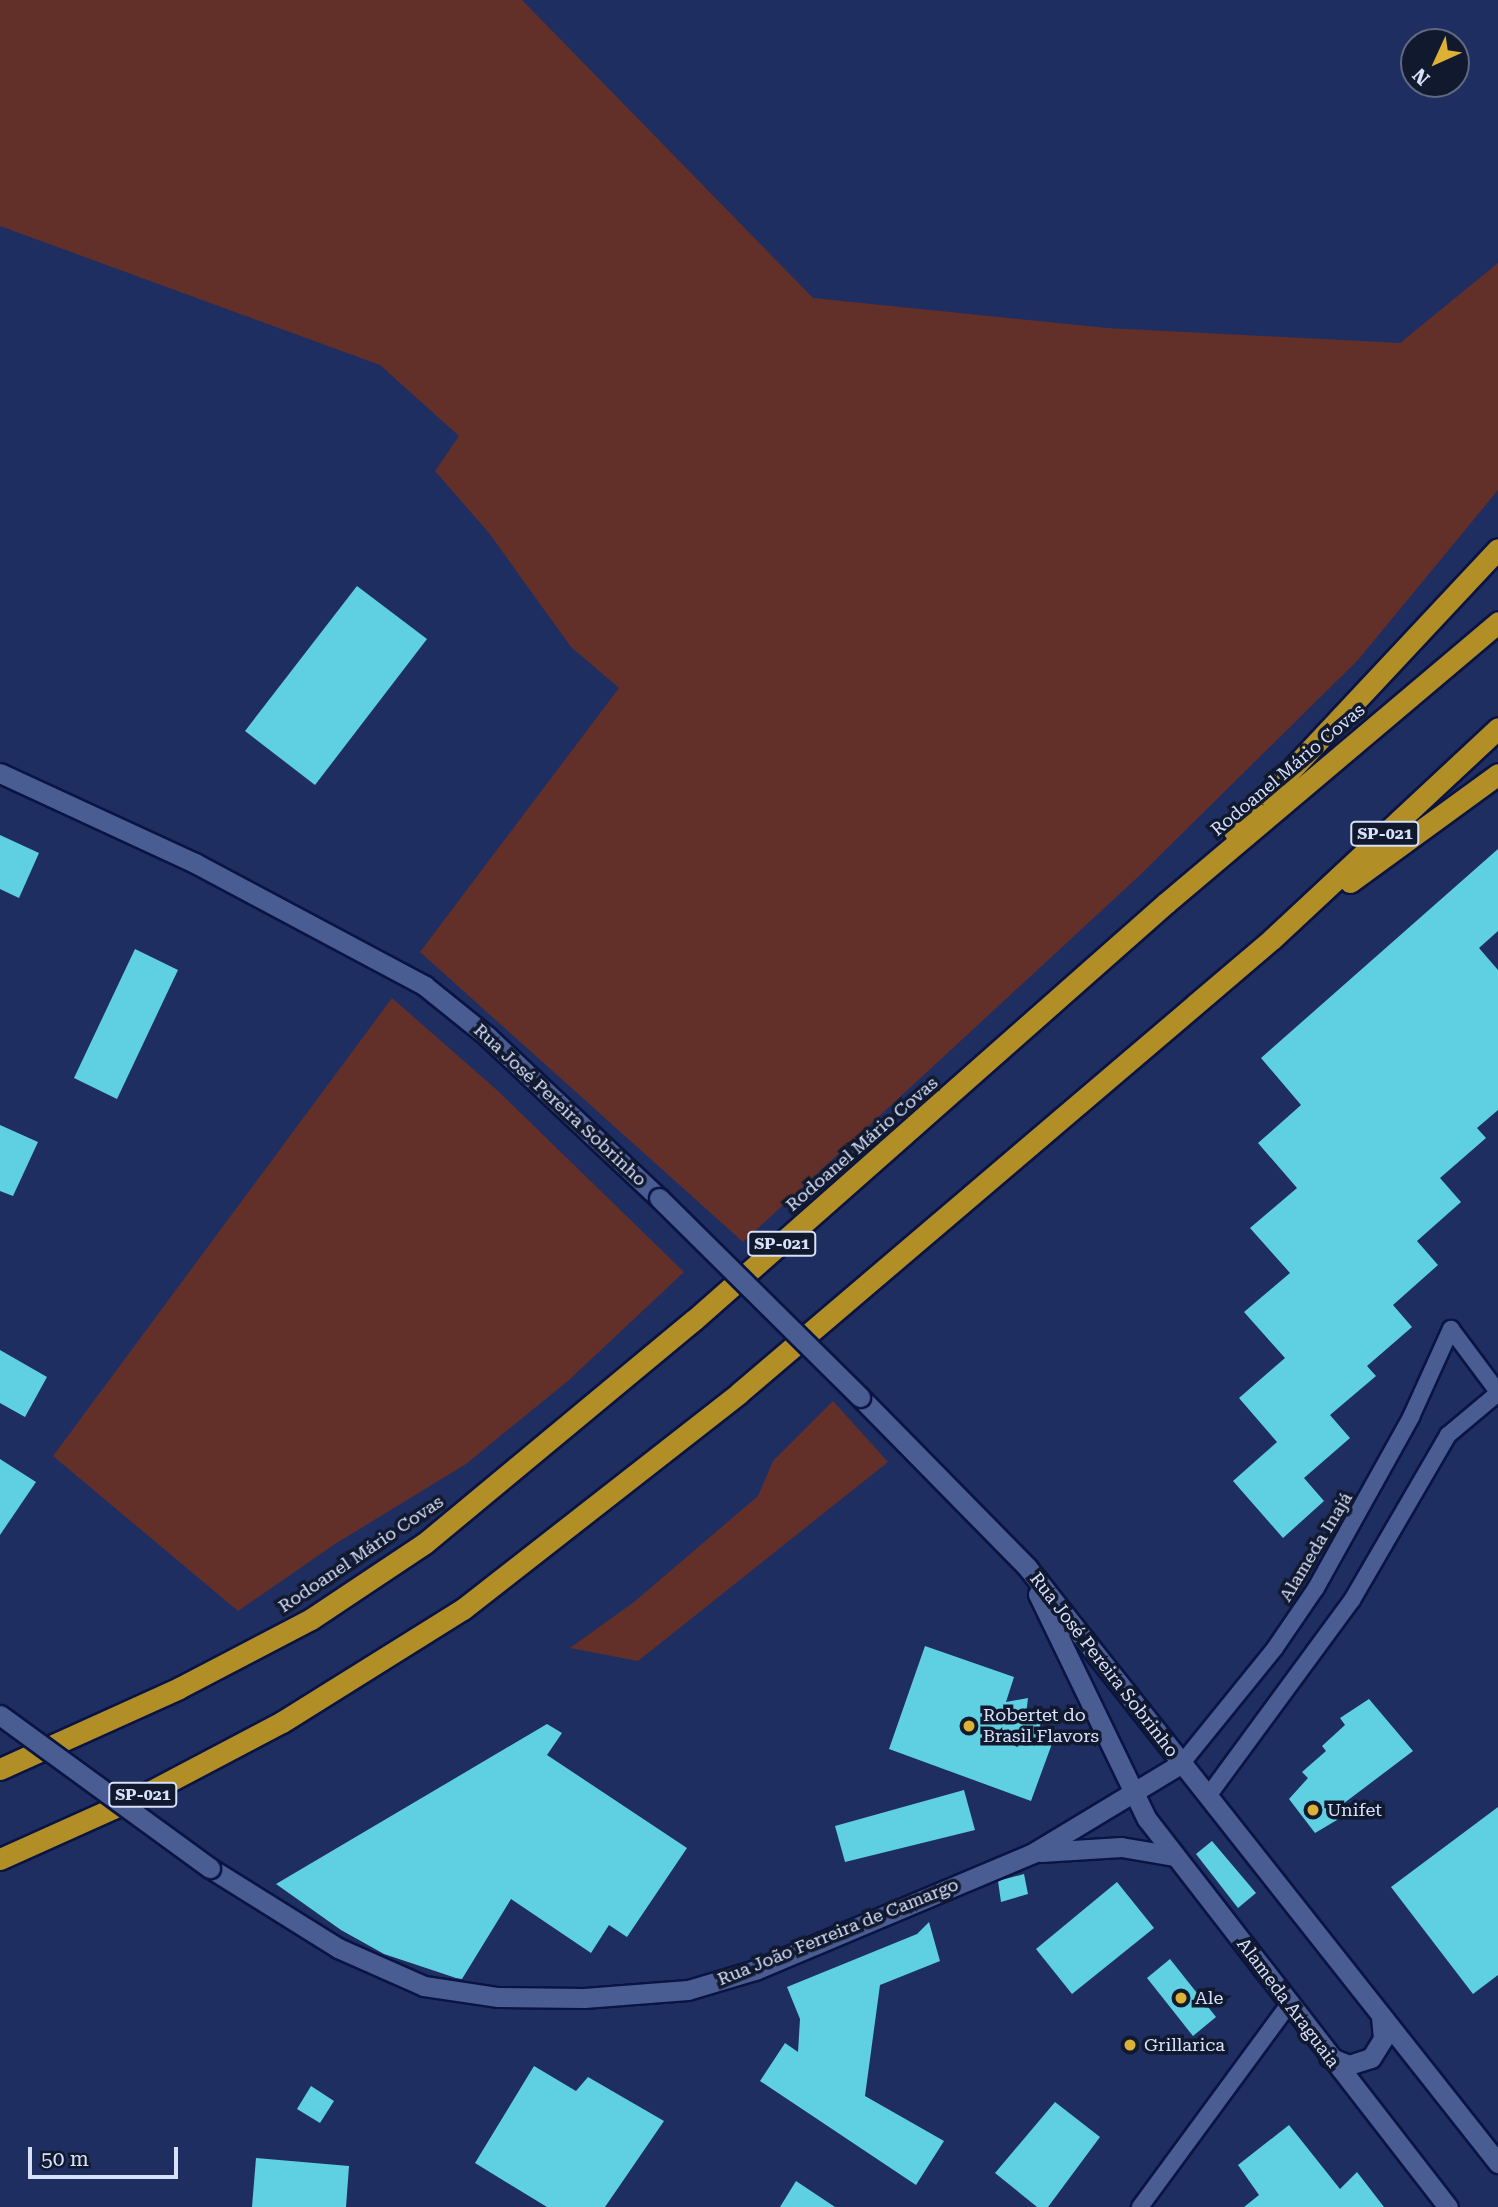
<!DOCTYPE html>
<meta charset="utf-8">
<style>
body{margin:0}
#map{position:relative;width:1498px;height:2207px;overflow:hidden;background:#1f2e60;font-family:"Roboto Serif",serif}
div>[style]{position:absolute}
.green>*{inset:0;background:#622f29}
.building>*{inset:0;background:#5fd0e1}
.roads{filter:drop-shadow(2px 0 #0a1443) drop-shadow(-2px 0 #0a1443) drop-shadow(0 2px #0a1443) drop-shadow(0 -2px #0a1443)}
.minor>*{height:16px;margin:-8px;padding:0 8px;transform-origin:8px;border-radius:8px;background:#4a5d93}
.tertiary>*{height:19px;margin:-9.5px;padding:0 9.5px;transform-origin:9.5px;border-radius:9.5px;background:#4a5d93}
.motorway>*{height:21px;margin:-10.5px;padding:0 10.5px;transform-origin:10.5px;border-radius:10.5px;background:#b28e26}
.bridges{filter:drop-shadow(2px 0 #0a1443) drop-shadow(-2px 0 #0a1443) drop-shadow(0 2px #0a1443) drop-shadow(0 -2px #0a1443)}
.tertiary-bridge>*{height:19px;margin:-9.5px;padding:0 9.5px;transform-origin:9.5px;border-radius:9.5px;background:#4a5d93}
.dots>*{width:19px;height:19px;translate:-50% -50%;box-sizing:border-box;border:4px solid #11192f;border-radius:50%}
span{translate:-50% -50%;white-space:nowrap;text-align:center;line-height:1.15;-webkit-text-stroke:7px #11192f;paint-order:stroke}
.shield-label span{padding:2px 5px;background:#11192f;border:2px solid;border-radius:5px;-webkit-text-stroke-width:0}
.shield-label{font-size:16px;color:#d7e1fa;font-weight:700}
.street-label{font-size:18px;color:#d7e1fa}
.poi-label{font-size:18px;color:#d7e1fa}
.left{translate:0 -50%;text-align:left}
.north{position:absolute;left:1400px;top:28px;width:70px;height:70px;box-sizing:border-box;background:#11192f;border:2px solid #606980;border-radius:50%;rotate:225deg;font-size:19px;font-weight:700;line-height:28px;text-align:center;color:#d7e1fa}
.north::after{content:'';display:block;margin:auto;width:24px;height:32px;background:#ddb133;clip-path:polygon(50% 0,100% 100%,50% 72%,0 100%)}
.scale{position:absolute;left:28px;top:2147px;width:150px;height:32px;box-sizing:border-box;border:4px solid #d7e1fa;border-top:0;padding-left:9px;font-size:21px;line-height:24px;white-space:nowrap;color:#d7e1fa;-webkit-text-stroke:5px #11192f;paint-order:stroke}
</style>
<div id="map">
<div class="green">
<div style="clip-path:polygon(0 0,522px 0,813px 298px,1107px 328px,1400px 343px,1498px 263px,1498px 490px,1358px 660px,1139px 876px,743px 1242px,420px 952px,619px 688px,571px 647px,489px 533px,435px 471px,459px 436px,380px 365px,0 226px)"></div>
<div style="clip-path:polygon(392px 998px,498px 1091px,684px 1272px,569px 1380px,466px 1464px,335px 1544px,238px 1611px,53px 1456px)"></div>
<div style="clip-path:polygon(833px 1401px,888px 1462px,638px 1661px,570px 1648px,634px 1602px,758px 1496px,773px 1461px)"></div>
</div>
<div class="building">
<div style="clip-path:polygon(357px 586px,427px 639px,315px 785px,245px 731px)"></div>
<div style="clip-path:polygon(0 835px,39px 853px,19px 898px,0 889px)"></div>
<div style="clip-path:polygon(1498px 849px,1498px 931px,1479px 948px,1498px 970px,1498px 1110px,1477px 1128px,1486px 1138px,1440px 1178px,1461px 1202px,1417px 1241px,1438px 1265px,1393px 1305px,1412px 1327px,1367px 1366px,1376px 1376px,1330px 1415px,1350px 1438px,1304px 1478px,1324px 1501px,1283px 1538px,1233px 1481px,1277px 1442px,1239px 1398px,1285px 1358px,1244px 1312px,1290px 1273px,1250px 1228px,1297px 1188px,1258px 1143px,1301px 1105px,1261px 1058px)"></div>
<div style="clip-path:polygon(135px 949px,178px 970px,117px 1099px,74px 1078px)"></div>
<div style="clip-path:polygon(0 1125px,38px 1142px,13px 1196px,0 1191px)"></div>
<div style="clip-path:polygon(0 1350px,47px 1377px,25px 1417px,0 1403px)"></div>
<div style="clip-path:polygon(0 1459px,36px 1482px,0 1535px)"></div>
<div style="clip-path:polygon(925px 1646px,1014px 1677px,1006px 1702px,1028px 1698px,1026px 1715px,1043px 1718px,1037px 1734px,1053px 1741px,1031px 1801px,889px 1749px)"></div>
<div style="clip-path:polygon(1369px 1699px,1413px 1751px,1331px 1813px,1337px 1820px,1315px 1833px,1289px 1799px,1308px 1778px,1302px 1772px,1326px 1751px,1322px 1746px,1345px 1725px,1340px 1718px)"></div>
<div style="clip-path:polygon(547px 1724px,562px 1733px,547px 1755px,687px 1848px,627px 1937px,609px 1925px,591px 1953px,511px 1899px,462px 1979px,456px 1978px,384px 1954px,341px 1930px,276px 1884px)"></div>
<div style="clip-path:polygon(964px 1790px,975px 1830px,845px 1862px,835px 1826px)"></div>
<div style="clip-path:polygon(1498px 1807px,1498px 1975px,1473px 1994px,1391px 1887px)"></div>
<div style="clip-path:polygon(1212px 1841px,1256px 1893px,1238px 1908px,1196px 1854px)"></div>
<div style="clip-path:polygon(1024px 1874px,1028px 1894px,1001px 1902px,998px 1881px)"></div>
<div style="clip-path:polygon(1117px 1882px,1154px 1928px,1072px 1994px,1036px 1949px)"></div>
<div style="clip-path:polygon(929px 1922px,940px 1961px,880px 1985px,865px 2096px,944px 2141px,916px 2185px,760px 2081px,785px 2043px,798px 2052px,800px 2019px,787px 1987px,917px 1934px)"></div>
<div style="clip-path:polygon(1170px 1959px,1216px 2017px,1193px 2036px,1147px 1978px)"></div>
<div style="clip-path:polygon(534px 2066px,576px 2091px,588px 2077px,664px 2121px,605px 2207px,547px 2207px,475px 2163px)"></div>
<div style="clip-path:polygon(311px 2086px,334px 2101px,320px 2123px,297px 2109px)"></div>
<div style="clip-path:polygon(1055px 2102px,1100px 2137px,1048px 2207px,1037px 2207px,995px 2173px)"></div>
<div style="clip-path:polygon(1289px 2125px,1340px 2189px,1357px 2172px,1384px 2207px,1244px 2207px,1259px 2195px,1238px 2165px)"></div>
<div style="clip-path:polygon(256px 2158px,349px 2166px,346px 2207px,252px 2207px)"></div>
<div style="clip-path:polygon(796px 2181px,835px 2207px,780px 2207px)"></div>
</div>
<div class="roads">
<div class="minor">
<div style="left:1182px;top:1763px;width:148px;rotate:-51deg"></div>
<div style="left:1275px;top:1648px;width:73px;rotate:-55.7deg"></div>
<div style="left:1316px;top:1588px;width:196px;rotate:-60.9deg"></div>
<div style="left:1411px;top:1417px;width:97px;rotate:-65.6deg"></div>
<div style="left:1451px;top:1329px;width:79px;rotate:53.3deg"></div>
<div style="left:1208px;top:1796px;width:243px;rotate:-53.7deg"></div>
<div style="left:1352px;top:1600px;width:191px;rotate:-59.8deg"></div>
<div style="left:1448px;top:1435px;width:65px;rotate:-40deg"></div>
<div style="left:1140px;top:2207px;width:252px;rotate:-53.7deg"></div>
</div>
<div class="tertiary">
<div style="left:0;top:773px;width:215px;rotate:24.8deg"></div>
<div style="left:195px;top:863px;width:261px;rotate:28.1deg"></div>
<div style="left:425px;top:986px;width:80px;rotate:38.9deg"></div>
<div style="left:487px;top:1036px;width:236px;rotate:43.3deg"></div>
<div style="left:860px;top:1397px;width:238px;rotate:45.5deg"></div>
<div style="left:1027px;top:1567px;width:760px;rotate:51.68deg"></div>
<div style="left:1038px;top:1594px;width:250px;rotate:64.2deg"></div>
<div style="left:1147px;top:1819px;width:491px;rotate:52.2deg"></div>
<div style="left:1041px;top:1852px;width:80px;rotate:-3.6deg"></div>
<div style="left:1121px;top:1847px;width:55px;rotate:9.5deg"></div>
<div style="left:210px;top:1868px;width:151px;rotate:32deg"></div>
<div style="left:338px;top:1948px;width:94px;rotate:23.8deg"></div>
<div style="left:424px;top:1986px;width:75px;rotate:8.5deg"></div>
<div style="left:498px;top:1997px;width:86px;rotate:0.7deg"></div>
<div style="left:584px;top:1998px;width:104px;rotate:-4.4deg"></div>
<div style="left:688px;top:1990px;width:70px;rotate:-16.6deg"></div>
<div style="left:755px;top:1970px;width:302px;rotate:-22.8deg"></div>
<div style="left:1033px;top:1853px;width:174px;rotate:-31.1deg"></div>
<div style="left:1329px;top:2057px;width:22px;rotate:22deg"></div>
<div style="left:1349px;top:2065px;width:23px;rotate:-18deg"></div>
<div style="left:1371px;top:2058px;width:22px;rotate:-58deg"></div>
<div style="left:1383px;top:2039px;width:24px;rotate:-95deg"></div>
</div>
<div class="motorway">
<div style="left:1234px;top:831px;width:386px;rotate:-46.9deg"></div>
<div style="left:1350px;top:882px;width:183px;rotate:-36.1deg"></div>
<div style="left:0;top:1769px;width:196px;rotate:-24.3deg"></div>
<div style="left:179px;top:1688px;width:149px;rotate:-27.6deg"></div>
<div style="left:311px;top:1619px;width:137px;rotate:-33.7deg"></div>
<div style="left:425px;top:1543px;width:349px;rotate:-39.7deg"></div>
<div style="left:694px;top:1320px;width:630px;rotate:-41.46deg"></div>
<div style="left:1166px;top:903px;width:435px;rotate:-40.2deg"></div>
<div style="left:0;top:1859px;width:166px;rotate:-24.2deg"></div>
<div style="left:151px;top:1791px;width:148px;rotate:-27.8deg"></div>
<div style="left:282px;top:1722px;width:213px;rotate:-32deg"></div>
<div style="left:463px;top:1609px;width:350px;rotate:-38deg"></div>
<div style="left:739px;top:1393px;width:700px;rotate:-40.42deg"></div>
<div style="left:1272px;top:939px;width:309px;rotate:-43deg"></div>
</div>
</div>
<div class="bridges">
<div class="tertiary-bridge">
<div style="left:659px;top:1198px;width:283px;rotate:44.7deg"></div>
<div style="left:0;top:1715px;width:260px;rotate:36.1deg"></div>
</div>
</div>
<div class="dots">
<div style="left:969px;top:1726px;background:#ddb133"></div>
<div style="left:1313px;top:1810px;background:#ddb133"></div>
<div style="left:1181px;top:1998px;background:#ddb133"></div>
<div style="left:1130px;top:2045px;background:#ddb133"></div>
</div>
<div class="shield-label">
<span style="left:1385px;top:834px">SP-021</span>
<span style="left:782px;top:1244px">SP-021</span>
<span style="left:143px;top:1795px">SP-021</span>
</div>
<div class="street-label">
<span style="left:1288px;top:770px;rotate:-40deg">Rodoanel Mário Covas</span>
<span style="left:560px;top:1105px;rotate:43deg">Rua José Pereira Sobrinho</span>
<span style="left:862px;top:1144px;rotate:-41deg">Rodoanel Mário Covas</span>
<span style="left:1316px;top:1547px;rotate:-59deg">Alameda Inajá</span>
<span style="left:361px;top:1554px;rotate:-34deg">Rodoanel Mário Covas</span>
<span style="left:1104px;top:1665px;rotate:52deg">Rua José Pereira Sobrinho</span>
<span style="left:838px;top:1932px;rotate:-22deg">Rua João Ferreira de Camargo</span>
<span style="left:1288px;top:2003px;rotate:53deg">Alameda Araguaia</span>
</div>
<div class="poi-label">
<span class="left" style="left:983px;top:1726px">Robertet do<br>Brasil Flavors</span>
<span class="left" style="left:1327px;top:1810px">Unifet</span>
<span class="left" style="left:1195px;top:1998px">Ale</span>
<span class="left" style="left:1144px;top:2045px">Grillarica</span>
</div>
<div class="north">N</div>
<div class="scale">50 m</div>
</div>
